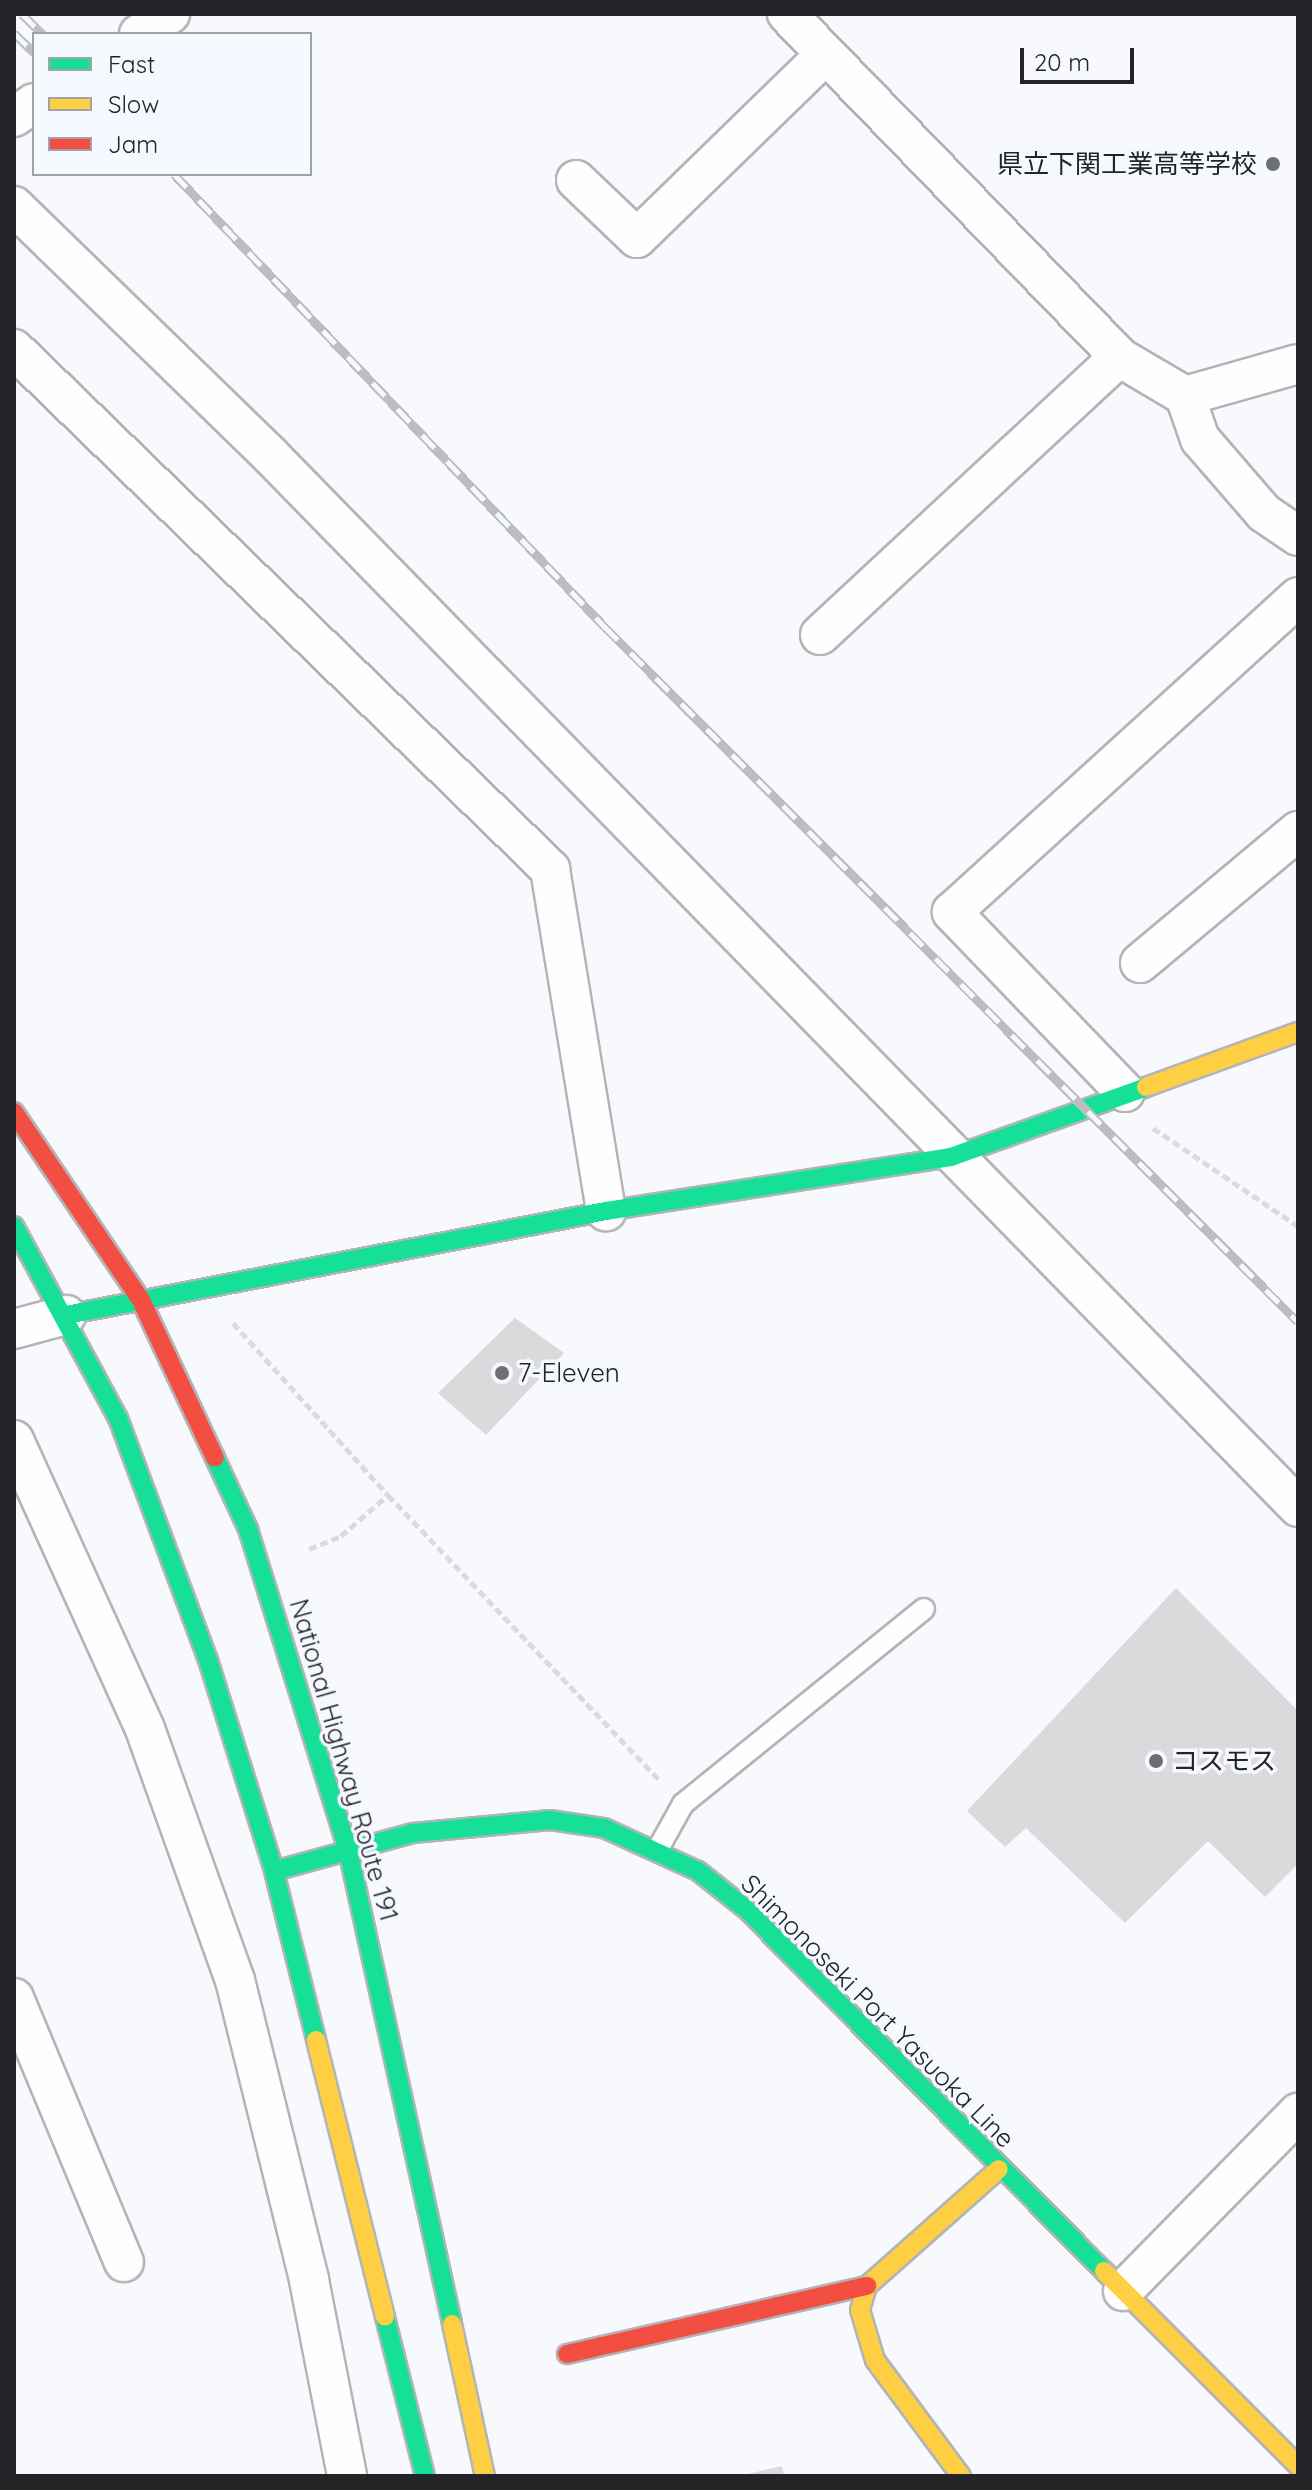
<!DOCTYPE html>
<meta charset="utf-8">
<style>
body{margin:0}
#map{position:relative;width:1312px;height:2490px;overflow:hidden;background:#f7f9fc;font-family:Quicksand,"Noto Sans JP",sans-serif}
div>[style]{position:absolute}
.building>*{inset:0;background:#dad9db}
.path>*{height:5px;margin-top:-2.5px;transform-origin:0;background:repeating-linear-gradient(90deg,#dbdbdd 0 8px,transparent 0 12px)}
.roads{filter:drop-shadow(2px 0 #b3b4b7) drop-shadow(-2px 0 #b3b4b7) drop-shadow(0 2px #b3b4b7) drop-shadow(0 -2px #b3b4b7)}
.lane>*{height:20px;margin:-10px;padding:0 10px;transform-origin:10px;border-radius:10px;background:#fefeff}
.street>*{height:38px;margin:-19px;padding:0 19px;transform-origin:19px;border-radius:19px;background:#fefeff}
.fast>*{height:18px;margin:-9px;padding:0 9px;transform-origin:9px;border-radius:9px;background:#16e098}
.slow>*{height:18px;margin:-9px;padding:0 9px;transform-origin:9px;border-radius:9px;background:#ffcf43}
.jam>*{height:18px;margin:-9px;padding:0 9px;transform-origin:9px;border-radius:9px;background:#f24e42}
.rail>*{height:9px;margin-top:-4.5px;transform-origin:0;background:repeating-linear-gradient(90deg,#f5f8fe 0 18px,#bcbdbe 0 36px);box-sizing:border-box;border-block:2px solid #bcbdbe}
.dots>*{width:22px;height:22px;translate:-50% -50%;box-sizing:border-box;border:4px solid #f5f8fe;border-radius:50%}
span{translate:-50% -50%;white-space:nowrap;text-align:center;line-height:1.15;-webkit-text-stroke:7px #f5f8fe;paint-order:stroke}
.poi-label{font-size:26px;color:#232428}
.right{translate:-100% -50%;text-align:right}
.left{translate:0 -50%;text-align:left}
.street-label{font-size:26px;color:#232428}
.frame{position:absolute;inset:0;border:16px solid #232428;pointer-events:none}
.legend{position:absolute;left:32px;top:32px;width:280px;height:144px;box-sizing:border-box;background:#f5f8fe;border:2px solid #a1a3a8;margin:0;padding:10px 14px;list-style:none;font-size:24px;color:#232428}
.legend li{display:flex;align-items:center;gap:16px;height:40px}
.legend b{width:40px;border:2px solid #a1a3a8}
.scale{position:absolute;left:1020px;top:48px;width:114px;height:36px;box-sizing:border-box;border:4px solid #232428;border-top:0;padding-left:10px;font-size:24px;line-height:28px;white-space:nowrap;color:#232428;-webkit-text-stroke:6px #f5f8fe;paint-order:stroke}
</style>
<div id="map">
<div class="building">
<div style="clip-path:polygon(515px 1318px,564px 1353px,486px 1435px,438px 1393px)"></div>
<div style="clip-path:polygon(1176px 1588px,1298px 1711px,1298px 1864px,1265px 1897px,1208px 1841px,1125px 1923px,1026px 1828px,1005px 1847px,967px 1811px)"></div>
<div style="clip-path:polygon(782px 2466px,784px 2476px,743px 2476px,743px 2475px)"></div>
</div>
<div class="path">
<div style="left:1153px;top:1128px;width:175px;rotate:34.1deg"></div>
<div style="left:233px;top:1323px;width:232px;rotate:48deg"></div>
<div style="left:309px;top:1549px;width:35px;rotate:-22deg"></div>
<div style="left:341px;top:1536px;width:62px;rotate:-41.1deg"></div>
<div style="left:388px;top:1495px;width:393px;rotate:46.4deg"></div>
</div>
<div class="roads">
<div class="lane">
<div style="left:658px;top:1849px;width:51px;rotate:-60.9deg"></div>
<div style="left:683px;top:1804px;width:310px;rotate:-39deg"></div>
</div>
<div class="street">
<div style="left:787px;top:14px;width:477px;rotate:45.9deg"></div>
<div style="left:1119px;top:357px;width:77px;rotate:30.6deg"></div>
<div style="left:1185px;top:396px;width:117px;rotate:-15.8deg"></div>
<div style="left:139px;top:34px;width:37px;rotate:-33deg"></div>
<div style="left:14px;top:117px;width:24px;rotate:-35deg"></div>
<div style="left:576px;top:180px;width:84px;rotate:43.6deg"></div>
<div style="left:637px;top:238px;width:260px;rotate:-44.2deg"></div>
<div style="left:14px;top:206px;width:357px;rotate:44.2deg"></div>
<div style="left:270px;top:455px;width:1471px;rotate:45.66deg"></div>
<div style="left:14px;top:349px;width:747px;rotate:44.13deg"></div>
<div style="left:550px;top:869px;width:347px;rotate:80.7deg"></div>
<div style="left:1185px;top:396px;width:46px;rotate:70.8deg"></div>
<div style="left:1200px;top:439px;width:98px;rotate:49.1deg"></div>
<div style="left:1264px;top:513px;width:41px;rotate:34.1deg"></div>
<div style="left:820px;top:635px;width:408px;rotate:-42.9deg"></div>
<div style="left:1140px;top:963px;width:206px;rotate:-39.9deg"></div>
<div style="left:1125px;top:1092px;width:250px;rotate:-133.9deg"></div>
<div style="left:952px;top:912px;width:468px;rotate:-42.3deg"></div>
<div style="left:14px;top:1329px;width:54px;rotate:-15.1deg"></div>
<div style="left:14px;top:1440px;width:317px;rotate:65.6deg"></div>
<div style="left:145px;top:1729px;width:267px;rotate:70.3deg"></div>
<div style="left:235px;top:1980px;width:309px;rotate:76.1deg"></div>
<div style="left:309px;top:2280px;width:200px;rotate:79deg"></div>
<div style="left:14px;top:1998px;width:286px;rotate:67.4deg"></div>
<div style="left:1123px;top:2291px;width:250px;rotate:-45.5deg"></div>
</div>
<div class="fast">
<div style="left:14px;top:1226px;width:218px;rotate:61.6deg"></div>
<div style="left:118px;top:1418px;width:261px;rotate:69.6deg"></div>
<div style="left:209px;top:1663px;width:218px;rotate:72.6deg"></div>
<div style="left:274px;top:1871px;width:174px;rotate:76deg"></div>
<div style="left:66px;top:1315px;width:550px;rotate:-10.9deg"></div>
<div style="left:606px;top:1211px;width:349px;rotate:-8.9deg"></div>
<div style="left:951px;top:1157px;width:207px;rotate:-19.7deg"></div>
<div style="left:215px;top:1458px;width:78px;rotate:65.1deg"></div>
<div style="left:248px;top:1529px;width:336px;rotate:72.7deg"></div>
<div style="left:348px;top:1850px;width:485px;rotate:77.6deg"></div>
<div style="left:274px;top:1871px;width:144px;rotate:-15.3deg"></div>
<div style="left:413px;top:1833px;width:138px;rotate:-5.4deg"></div>
<div style="left:550px;top:1820px;width:55px;rotate:8.4deg"></div>
<div style="left:604px;top:1828px;width:103px;rotate:24.6deg"></div>
<div style="left:698px;top:1871px;width:61px;rotate:38.4deg"></div>
<div style="left:746px;top:1909px;width:509px;rotate:45.32deg"></div>
<div style="left:385px;top:2317px;width:164px;rotate:75.9deg"></div>
</div>
<div class="slow">
<div style="left:1146px;top:1087px;width:162px;rotate:-19.9deg"></div>
<div style="left:316px;top:2040px;width:285px;rotate:76deg"></div>
<div style="left:1104px;top:2271px;width:275px;rotate:45.1deg"></div>
<div style="left:452px;top:2324px;width:156px;rotate:77.8deg"></div>
<div style="left:961px;top:2476px;width:144px;rotate:-126.6deg"></div>
<div style="left:875px;top:2360px;width:52px;rotate:-106.7deg"></div>
<div style="left:860px;top:2310px;width:25px;rotate:-74deg"></div>
<div style="left:867px;top:2286px;width:176px;rotate:-41.6deg"></div>
</div>
<div class="jam">
<div style="left:14px;top:1112px;width:227px;rotate:56deg"></div>
<div style="left:141px;top:1300px;width:174px;rotate:64.9deg"></div>
<div style="left:567px;top:2354px;width:308px;rotate:-12.8deg"></div>
</div>
</div>
<div class="rail">
<div style="left:22px;top:14px;width:29px;rotate:44deg"></div>
<div style="left:14px;top:33px;width:28px;rotate:44deg"></div>
<div style="left:174px;top:174px;width:625px;rotate:46.43deg"></div>
<div style="left:605px;top:627px;width:981px;rotate:45.08deg"></div>
</div>
<div class="dots">
<div style="left:1273px;top:164px;background:#6d6f72"></div>
<div style="left:502px;top:1373px;background:#6d6f72"></div>
<div style="left:1156px;top:1761px;background:#6d6f72"></div>
</div>
<div class="poi-label">
<span class="right" style="left:1257px;top:164px">県立下関工業高等学校</span>
<span class="left" style="left:518px;top:1373px">7-Eleven</span>
<span class="left" style="left:1172px;top:1761px">コスモス</span>
</div>
<div class="street-label">
<span style="left:344px;top:1760px;rotate:74deg">National Highway Route 191</span>
<span style="left:878px;top:2011px;rotate:45deg">Shimonoseki Port Yasuoka Line</span>
</div>
<div class="frame"></div>
<ul class="legend">
<li><b style="height:10px;background:#16e098"></b>Fast</li>
<li><b style="height:10px;background:#ffcf43"></b>Slow</li>
<li><b style="height:10px;background:#f24e42"></b>Jam</li>
</ul>
<div class="scale">20 m</div>
</div>
